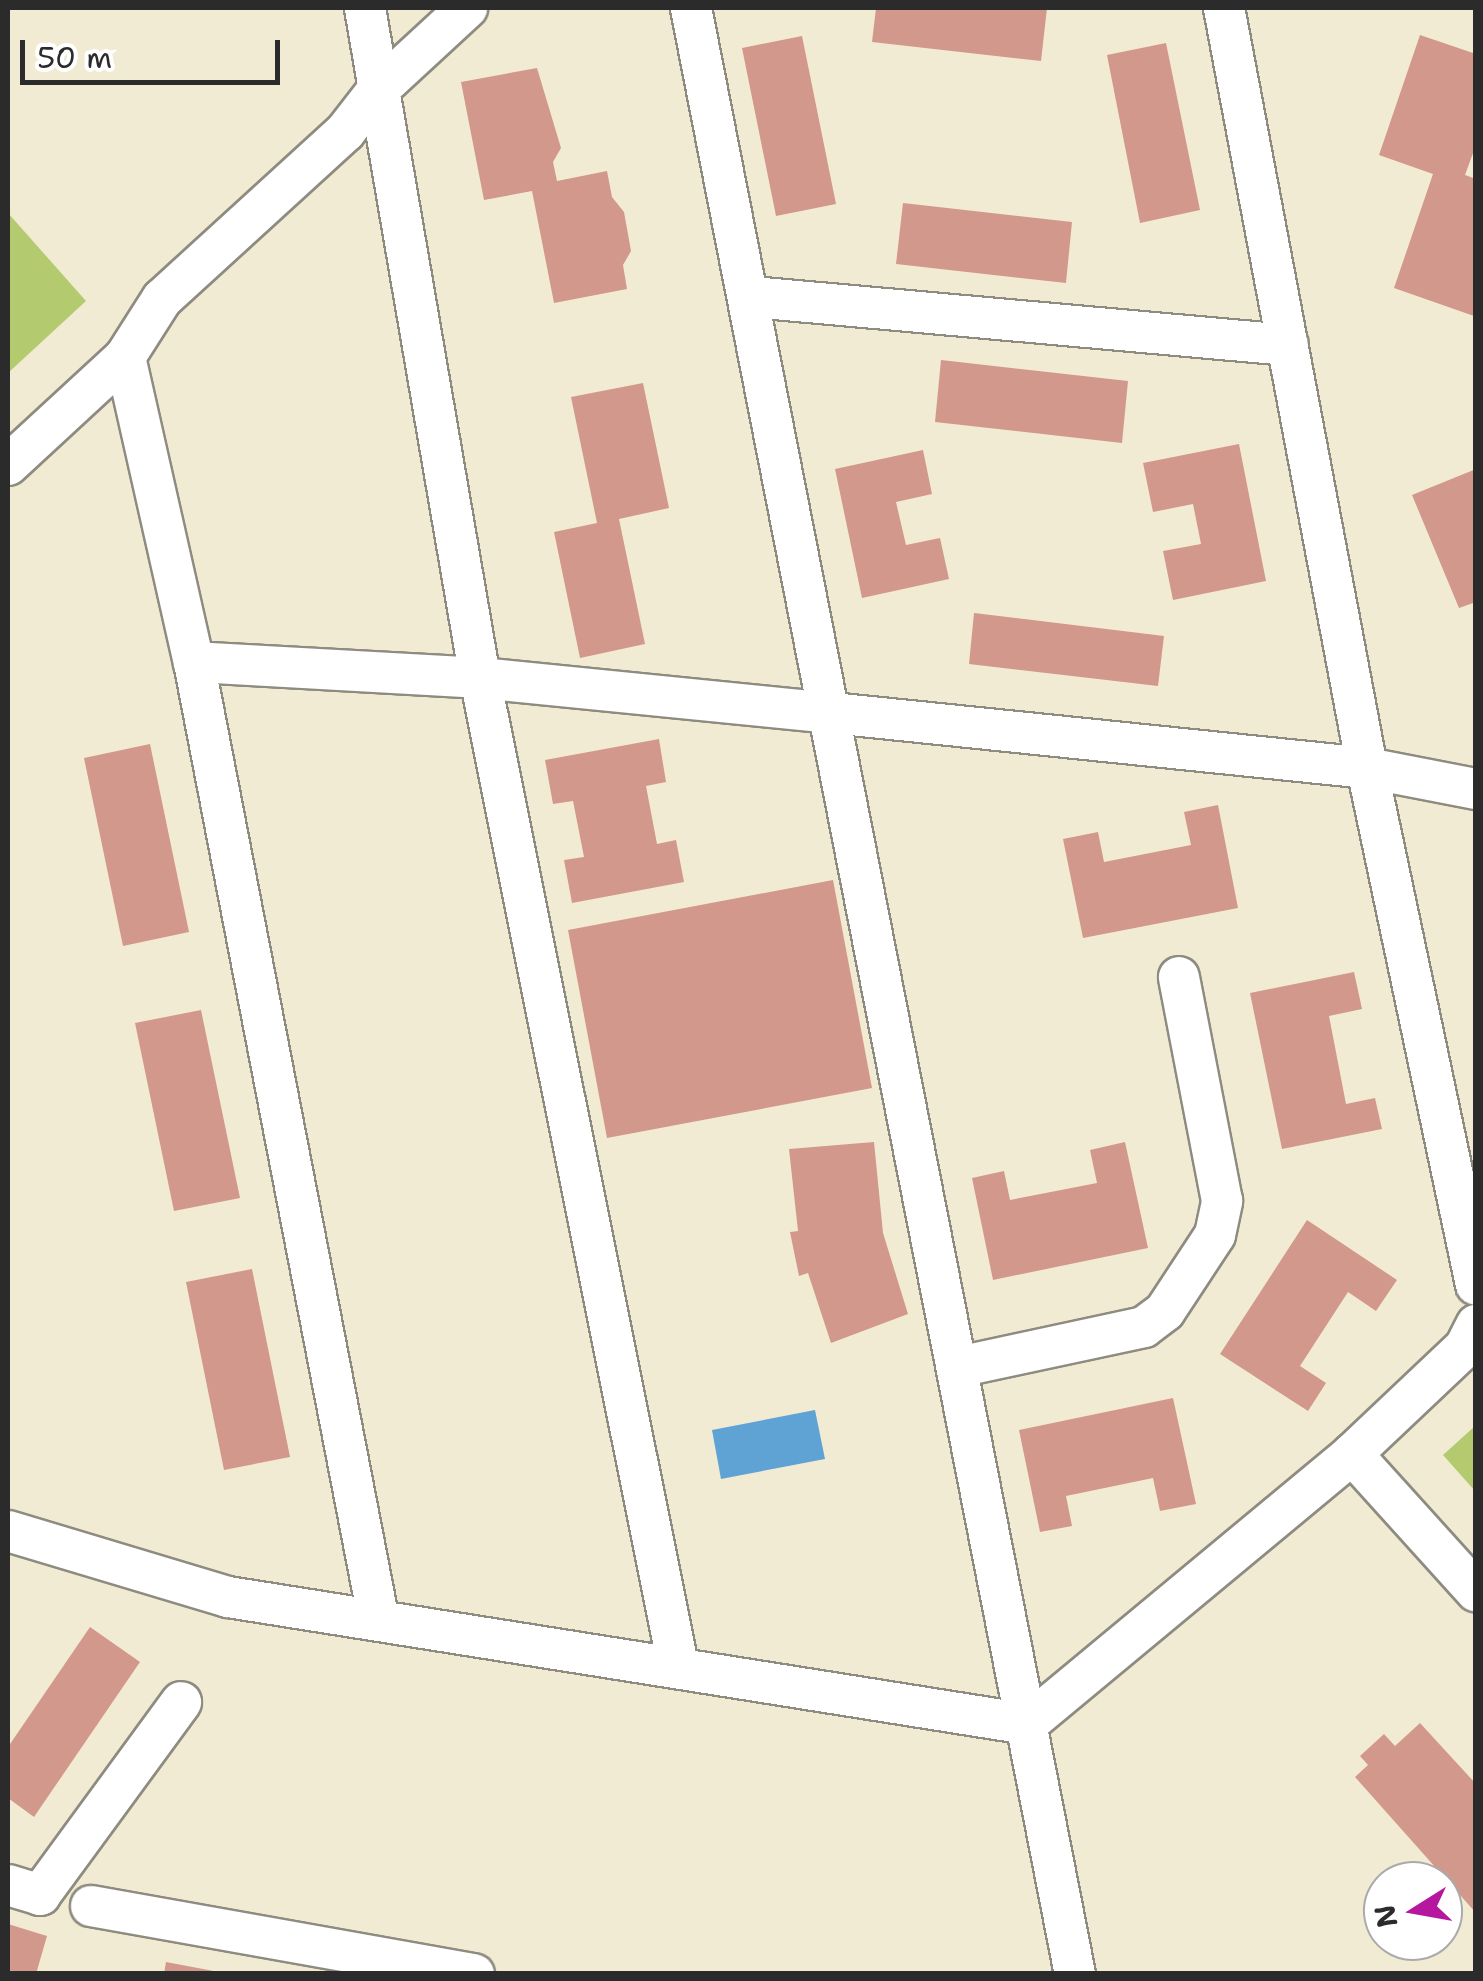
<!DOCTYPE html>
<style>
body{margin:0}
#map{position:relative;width:1483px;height:1981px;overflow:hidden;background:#f2ebd4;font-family:"Shantell Sans",sans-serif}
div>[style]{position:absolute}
.green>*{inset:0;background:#b4ca6e}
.water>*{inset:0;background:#5fa3d4}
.building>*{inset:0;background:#d2988c}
.roads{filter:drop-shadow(2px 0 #8e8b80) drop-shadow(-2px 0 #8e8b80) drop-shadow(0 2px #8e8b80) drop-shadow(0 -2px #8e8b80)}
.minor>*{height:40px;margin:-20px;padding:0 20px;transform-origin:20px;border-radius:20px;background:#fff}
span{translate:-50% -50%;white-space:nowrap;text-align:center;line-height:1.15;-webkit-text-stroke:8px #fff;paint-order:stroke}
.frame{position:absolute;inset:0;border:10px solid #2b2b2b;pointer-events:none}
.north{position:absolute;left:1363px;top:1861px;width:100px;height:100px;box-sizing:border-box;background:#fff;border:2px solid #aaa;border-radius:50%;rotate:259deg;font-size:28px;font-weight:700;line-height:40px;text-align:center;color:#2b2b2b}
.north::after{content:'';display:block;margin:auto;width:35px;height:45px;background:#b5179e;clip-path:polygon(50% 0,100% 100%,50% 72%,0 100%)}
.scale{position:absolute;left:20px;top:40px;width:260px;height:45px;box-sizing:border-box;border:5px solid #2b2b2b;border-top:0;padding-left:12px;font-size:30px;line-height:35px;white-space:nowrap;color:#2b2b2b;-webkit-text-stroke:8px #fff;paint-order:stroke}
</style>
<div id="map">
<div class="green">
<div style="clip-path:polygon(8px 213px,86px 301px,8px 373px)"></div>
<div style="clip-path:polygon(1475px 1426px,1475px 1491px,1443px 1455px)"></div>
</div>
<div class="water">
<div style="clip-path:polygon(815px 1410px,825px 1459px,721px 1479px,712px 1430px)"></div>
</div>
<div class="building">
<div style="clip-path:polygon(876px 8px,1047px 8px,1041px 61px,872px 42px)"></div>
<div style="clip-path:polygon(1420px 35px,1476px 54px,1476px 145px,1465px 175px,1476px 179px,1474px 316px,1394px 288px,1433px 174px,1379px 155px)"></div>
<div style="clip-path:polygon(802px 36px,836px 204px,776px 216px,742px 48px)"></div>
<div style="clip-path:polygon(1166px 43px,1200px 210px,1140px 223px,1107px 55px)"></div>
<div style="clip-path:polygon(537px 68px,561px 148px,553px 162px,557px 181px,607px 171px,612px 197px,624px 212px,631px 251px,623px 265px,627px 289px,554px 303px,532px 191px,484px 200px,461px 82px)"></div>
<div style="clip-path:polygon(903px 203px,1072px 222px,1066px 283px,896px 264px)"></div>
<div style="clip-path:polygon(941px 360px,1128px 381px,1122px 443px,935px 422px)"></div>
<div style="clip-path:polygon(643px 383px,669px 508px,619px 519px,645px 644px,580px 658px,554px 532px,597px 523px,571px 397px)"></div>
<div style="clip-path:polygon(1239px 444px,1266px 581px,1173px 600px,1163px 551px,1201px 544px,1193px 504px,1153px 512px,1143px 463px)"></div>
<div style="clip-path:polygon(923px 450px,932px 494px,896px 502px,906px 545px,940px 538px,949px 579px,862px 598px,835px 469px)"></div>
<div style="clip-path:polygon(1476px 469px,1476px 602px,1459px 608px,1412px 495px)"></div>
<div style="clip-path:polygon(974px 613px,1164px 636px,1158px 686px,969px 664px)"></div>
<div style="clip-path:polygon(659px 739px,666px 782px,646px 786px,657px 844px,676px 840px,684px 882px,572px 903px,564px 860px,584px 857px,573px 801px,553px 804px,545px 760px)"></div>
<div style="clip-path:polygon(150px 744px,189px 932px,123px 946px,84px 758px)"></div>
<div style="clip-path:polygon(1218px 805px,1238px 908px,1083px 938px,1063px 839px,1098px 832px,1104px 862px,1191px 845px,1184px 812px)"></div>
<div style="clip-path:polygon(833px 880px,872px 1088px,607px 1138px,568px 930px)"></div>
<div style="clip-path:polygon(1354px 972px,1362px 1009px,1329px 1016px,1346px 1104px,1375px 1098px,1382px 1129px,1282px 1149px,1250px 993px)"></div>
<div style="clip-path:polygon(201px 1010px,240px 1198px,174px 1211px,135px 1023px)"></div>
<div style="clip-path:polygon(874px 1142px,883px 1233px,908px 1314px,831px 1343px,808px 1273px,799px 1276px,790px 1232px,798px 1231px,789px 1149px)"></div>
<div style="clip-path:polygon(1125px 1142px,1148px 1248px,993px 1280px,972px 1178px,1004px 1171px,1010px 1200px,1097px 1183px,1090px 1150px)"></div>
<div style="clip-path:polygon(1307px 1220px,1397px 1280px,1376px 1311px,1348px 1292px,1300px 1366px,1326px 1383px,1308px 1411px,1220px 1354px)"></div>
<div style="clip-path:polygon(252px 1269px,290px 1457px,224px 1470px,186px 1282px)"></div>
<div style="clip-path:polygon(1173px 1398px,1196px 1504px,1160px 1511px,1153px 1478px,1066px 1496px,1072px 1526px,1040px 1532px,1019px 1430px)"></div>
<div style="clip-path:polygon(90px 1627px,140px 1662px,34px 1817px,8px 1798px,8px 1747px)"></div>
<div style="clip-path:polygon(1420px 1723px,1476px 1784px,1476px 1913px,1355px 1777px,1368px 1765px,1360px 1756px,1384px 1734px,1395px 1746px)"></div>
<div style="clip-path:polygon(8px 1924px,47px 1936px,36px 1974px,8px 1974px)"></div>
<div style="clip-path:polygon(166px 1962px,219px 1972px,219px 1974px,164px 1974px)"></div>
</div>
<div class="roads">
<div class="minor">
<div style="left:365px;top:8px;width:680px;rotate:80.26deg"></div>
<div style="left:480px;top:678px;width:1007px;rotate:78.66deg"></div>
<div style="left:691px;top:8px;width:2003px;rotate:78.95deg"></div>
<div style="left:1224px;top:8px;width:773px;rotate:79.34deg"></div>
<div style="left:1367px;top:768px;width:528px;rotate:78.09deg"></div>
<div style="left:752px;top:297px;width:538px;rotate:5.12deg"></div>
<div style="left:125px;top:357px;width:313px;rotate:77.3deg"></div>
<div style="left:194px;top:662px;width:973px;rotate:79.09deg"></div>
<div style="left:8px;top:465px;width:159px;rotate:-42.7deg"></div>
<div style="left:125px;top:357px;width:69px;rotate:-57.5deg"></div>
<div style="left:162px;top:299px;width:248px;rotate:-42.4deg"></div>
<div style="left:345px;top:132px;width:51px;rotate:-52.2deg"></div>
<div style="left:376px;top:92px;width:124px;rotate:-42.7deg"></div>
<div style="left:194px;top:662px;width:286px;rotate:3.2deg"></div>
<div style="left:480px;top:678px;width:354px;rotate:5.7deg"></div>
<div style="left:832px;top:713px;width:538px;rotate:5.87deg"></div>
<div style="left:1367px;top:768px;width:111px;rotate:10.9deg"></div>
<div style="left:958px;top:1367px;width:190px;rotate:-12.1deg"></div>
<div style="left:1144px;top:1327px;width:26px;rotate:-37deg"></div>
<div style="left:1165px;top:1311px;width:91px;rotate:-56.7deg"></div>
<div style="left:1215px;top:1235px;width:35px;rotate:-78deg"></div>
<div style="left:1222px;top:1201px;width:228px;rotate:-100.9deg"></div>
<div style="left:1352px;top:1454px;width:185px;rotate:47.9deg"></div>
<div style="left:8px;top:1531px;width:230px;rotate:16.7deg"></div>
<div style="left:228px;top:1597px;width:809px;rotate:9.03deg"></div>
<div style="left:1027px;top:1724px;width:423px;rotate:-39.7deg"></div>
<div style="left:1352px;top:1454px;width:156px;rotate:-43.4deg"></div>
<div style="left:1465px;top:1347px;width:25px;rotate:-63deg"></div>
<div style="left:8px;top:1885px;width:34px;rotate:17deg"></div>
<div style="left:40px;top:1895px;width:239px;rotate:-53.8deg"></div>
<div style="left:91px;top:1906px;width:389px;rotate:10.1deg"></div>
</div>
</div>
<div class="frame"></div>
<div class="north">N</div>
<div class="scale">50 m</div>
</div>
